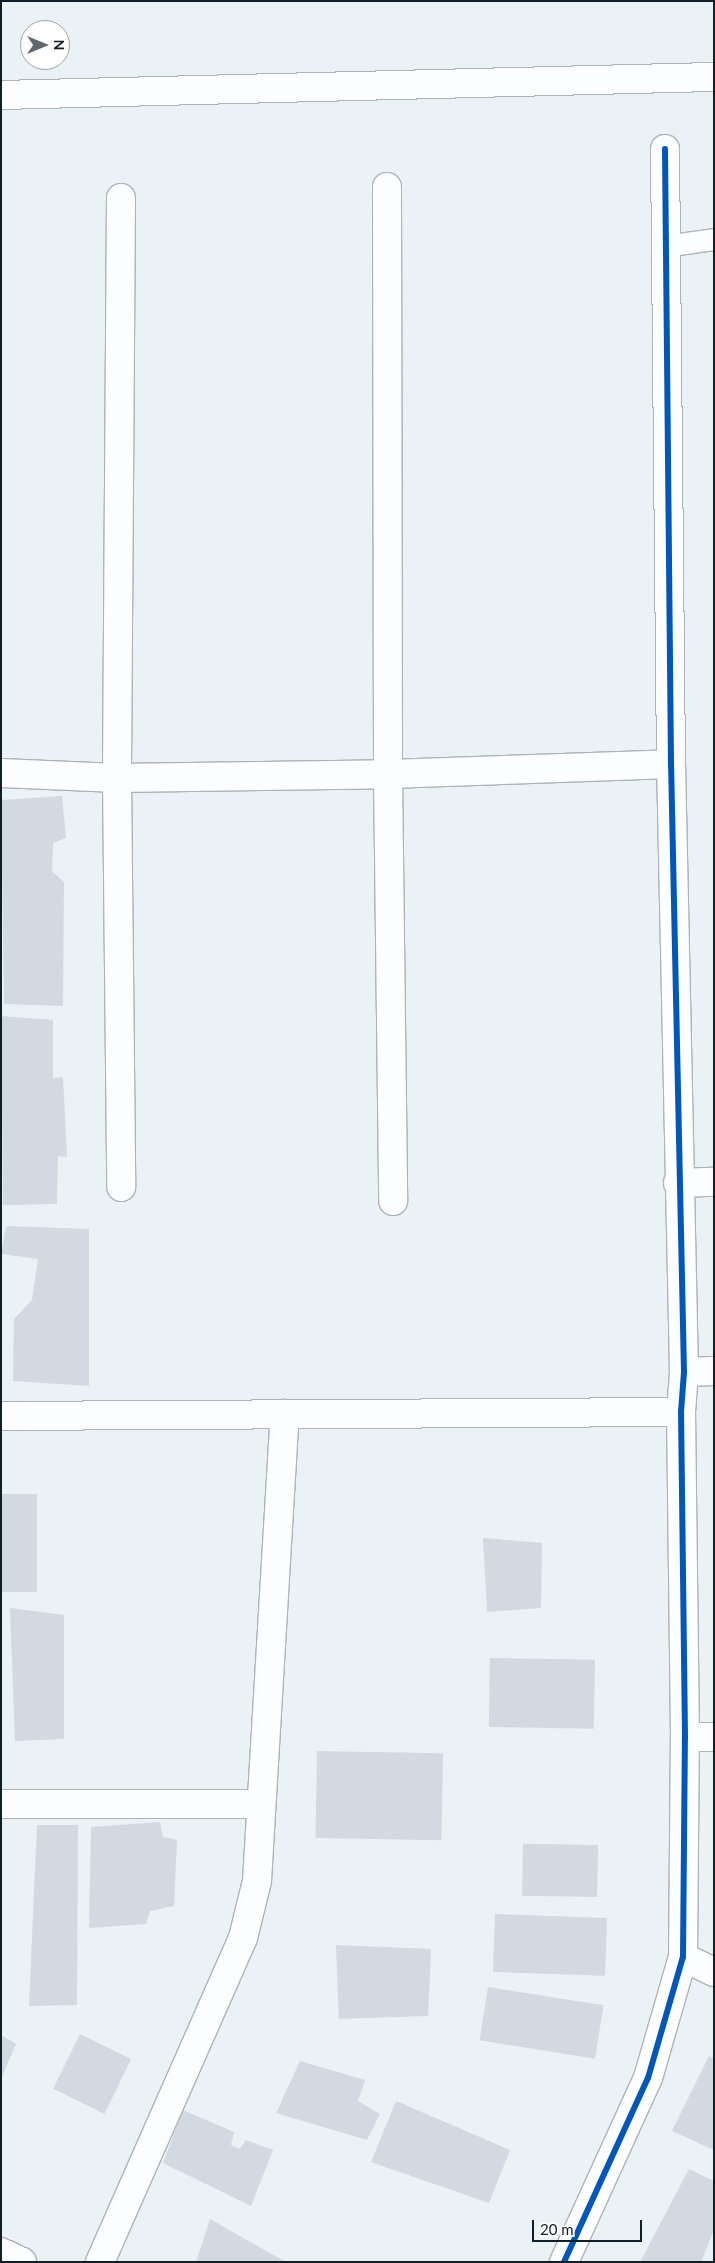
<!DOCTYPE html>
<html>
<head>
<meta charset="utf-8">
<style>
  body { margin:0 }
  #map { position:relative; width:715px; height:2263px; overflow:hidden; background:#ebf2f6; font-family:Lato,sans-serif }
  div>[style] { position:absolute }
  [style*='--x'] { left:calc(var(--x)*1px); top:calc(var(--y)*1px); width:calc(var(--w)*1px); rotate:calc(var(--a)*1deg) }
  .building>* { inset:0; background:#d2d9e0; transform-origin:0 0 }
  .roads { filter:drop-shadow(1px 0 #abb4ba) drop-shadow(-1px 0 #abb4ba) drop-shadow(0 1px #abb4ba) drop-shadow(0 -1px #abb4ba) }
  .lane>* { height:21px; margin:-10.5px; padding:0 10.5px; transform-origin:10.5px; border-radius:10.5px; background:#fcfdfe }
  .street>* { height:28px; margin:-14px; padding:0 14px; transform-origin:14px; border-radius:14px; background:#fcfdfe }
  .cycleway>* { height:6px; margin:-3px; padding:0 3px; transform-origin:3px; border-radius:3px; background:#0057b8 }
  span { translate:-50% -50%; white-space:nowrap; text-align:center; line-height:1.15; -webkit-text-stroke:4.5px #fefefe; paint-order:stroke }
  .frame { position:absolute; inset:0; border:2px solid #121e25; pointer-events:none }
  .north { position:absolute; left:20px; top:20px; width:50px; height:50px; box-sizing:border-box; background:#fefefe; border:1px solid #a0a4a7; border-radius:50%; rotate:90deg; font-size:14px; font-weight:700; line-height:20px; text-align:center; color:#121e25 }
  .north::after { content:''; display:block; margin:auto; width:18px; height:22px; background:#5e686e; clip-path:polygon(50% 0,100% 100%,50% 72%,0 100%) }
  .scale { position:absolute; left:532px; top:2220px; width:110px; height:22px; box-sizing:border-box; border:2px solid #121e25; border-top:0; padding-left:6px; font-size:15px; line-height:18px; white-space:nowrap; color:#121e25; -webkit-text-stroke:4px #fefefe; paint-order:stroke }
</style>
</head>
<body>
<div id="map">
  <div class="building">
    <div style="clip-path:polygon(62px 796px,66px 838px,53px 843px,52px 871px,64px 882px,63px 1006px,4px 1004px,1px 800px)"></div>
    <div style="clip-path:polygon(1px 1016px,53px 1020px,53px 1078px,63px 1077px,67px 1157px,58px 1156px,57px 1204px,3px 1205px)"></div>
    <div style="clip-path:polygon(6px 1226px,89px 1229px,89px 1386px,13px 1381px,14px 1319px,32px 1300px,38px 1259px,1px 1254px)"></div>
    <div style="left:1px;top:1494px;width:36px;height:98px"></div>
    <div style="clip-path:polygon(483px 1538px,542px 1543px,541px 1608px,487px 1612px)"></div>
    <div style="clip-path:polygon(10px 1608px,64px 1615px,64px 1739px,15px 1741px)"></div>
    <div style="left:490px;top:1658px;width:105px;height:69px;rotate:1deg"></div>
    <div style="left:317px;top:1751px;width:126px;height:87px;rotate:1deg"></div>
    <div style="clip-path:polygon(160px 1822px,163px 1837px,177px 1840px,174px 1906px,150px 1911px,146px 1924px,89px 1928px,91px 1827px)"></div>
    <div style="clip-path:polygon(37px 1825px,78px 1825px,77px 2005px,29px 2006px)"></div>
    <div style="left:598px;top:1845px;width:52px;height:75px;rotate:91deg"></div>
    <div style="left:495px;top:1914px;width:112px;height:58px;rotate:2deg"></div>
    <div style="clip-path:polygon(336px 1945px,431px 1949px,428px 2016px,339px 2019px)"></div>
    <div style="left:488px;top:1987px;width:117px;height:54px;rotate:9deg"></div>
    <div style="left:80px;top:2034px;width:57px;height:61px;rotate:26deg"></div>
    <div style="clip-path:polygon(1px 2035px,16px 2044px,1px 2079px)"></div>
    <div style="clip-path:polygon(709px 2056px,714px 2058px,714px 2150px,672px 2131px)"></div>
    <div style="clip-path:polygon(300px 2061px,365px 2080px,358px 2101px,380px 2114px,367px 2140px,276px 2113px)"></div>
    <div style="clip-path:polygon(396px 2101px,510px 2150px,489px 2203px,371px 2162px)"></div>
    <div style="clip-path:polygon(183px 2110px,234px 2132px,231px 2145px,240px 2149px,246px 2140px,273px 2150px,251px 2206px,163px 2163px)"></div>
    <div style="clip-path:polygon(689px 2169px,714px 2181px,714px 2230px,701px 2262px,640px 2262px)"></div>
    <div style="clip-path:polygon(210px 2219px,268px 2252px,286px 2262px,196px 2262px)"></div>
  </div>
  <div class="roads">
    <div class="lane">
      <div style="--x:665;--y:246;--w:49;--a:-8.1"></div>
    </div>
    <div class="street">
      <div style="--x:1;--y:95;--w:713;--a:-1.45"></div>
      <div style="--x:387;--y:187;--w:587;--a:89.9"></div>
      <div style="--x:388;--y:774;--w:427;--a:89.3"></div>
      <div style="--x:121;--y:198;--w:580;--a:90.4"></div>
      <div style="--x:117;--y:778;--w:409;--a:89.4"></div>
      <div style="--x:1;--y:773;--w:116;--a:2.5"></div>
      <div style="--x:117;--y:778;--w:271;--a:-0.8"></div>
      <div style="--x:388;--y:774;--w:283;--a:-2"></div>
      <div style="--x:678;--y:1183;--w:36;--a:-2"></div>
      <div style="--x:684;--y:1372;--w:30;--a:-2"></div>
      <div style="--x:1;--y:1416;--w:680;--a:-0.34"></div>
      <div style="--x:685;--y:1737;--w:29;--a:0"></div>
      <div style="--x:1;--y:1804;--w:260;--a:0"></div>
      <div style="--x:683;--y:1957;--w:34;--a:26"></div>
      <div style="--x:1;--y:2252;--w:23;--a:25"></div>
      <div style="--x:100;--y:2262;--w:354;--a:-66.2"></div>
      <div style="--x:243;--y:1938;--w:59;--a:-76.2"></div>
      <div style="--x:257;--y:1881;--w:468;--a:-86.6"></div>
      <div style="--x:564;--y:2262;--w:202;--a:-65.5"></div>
      <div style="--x:648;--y:2078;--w:126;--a:-73.9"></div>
      <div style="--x:683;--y:1957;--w:220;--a:-89.5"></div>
      <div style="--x:685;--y:1737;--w:325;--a:-90.7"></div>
      <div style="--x:681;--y:1412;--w:40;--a:-85.7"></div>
      <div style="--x:684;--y:1372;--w:608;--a:-91.22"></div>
      <div style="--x:671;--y:764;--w:615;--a:-90.56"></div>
    </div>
  </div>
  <div class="cycleway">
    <div style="--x:564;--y:2262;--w:202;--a:-65.5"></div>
    <div style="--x:648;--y:2078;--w:126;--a:-73.9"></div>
    <div style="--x:683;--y:1957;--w:220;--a:-89.5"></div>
    <div style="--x:685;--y:1737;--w:325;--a:-90.7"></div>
    <div style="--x:681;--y:1412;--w:40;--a:-85.7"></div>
    <div style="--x:684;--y:1372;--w:608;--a:-91.22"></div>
    <div style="--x:671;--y:764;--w:615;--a:-90.56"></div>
  </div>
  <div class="frame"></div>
  <div class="north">N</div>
  <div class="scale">20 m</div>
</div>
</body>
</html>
